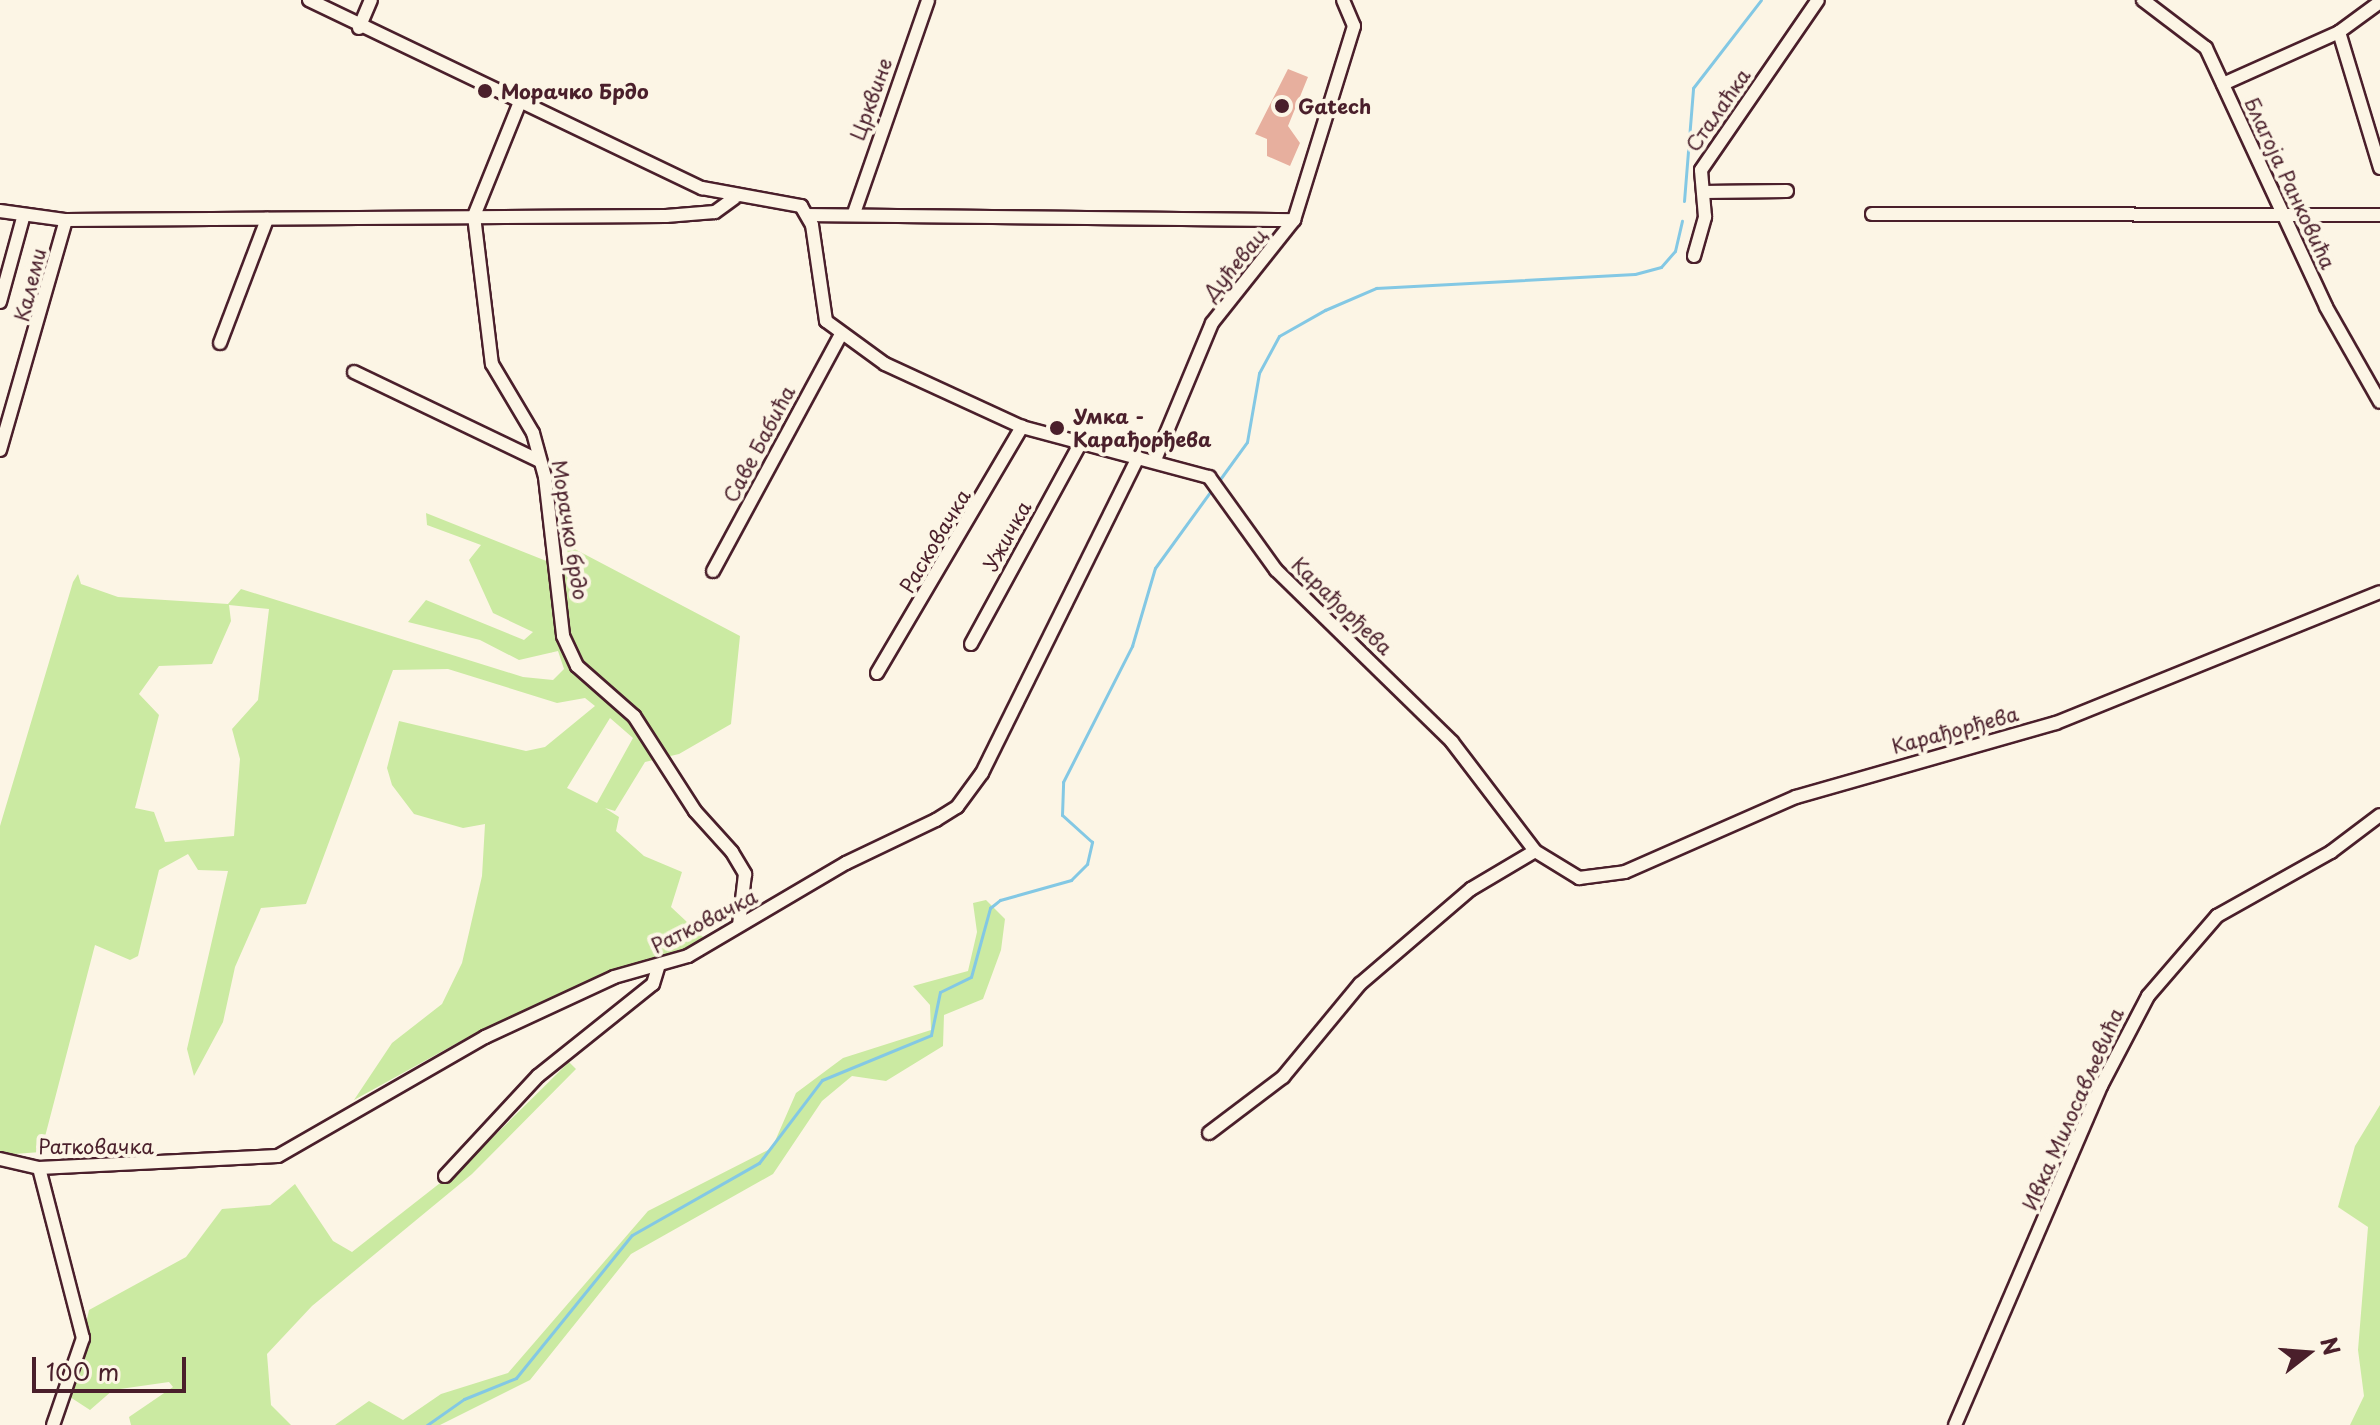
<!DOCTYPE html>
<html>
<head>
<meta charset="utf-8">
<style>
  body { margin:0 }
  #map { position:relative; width:2380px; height:1425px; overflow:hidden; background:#fcf5e5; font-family:"Playpen Sans",sans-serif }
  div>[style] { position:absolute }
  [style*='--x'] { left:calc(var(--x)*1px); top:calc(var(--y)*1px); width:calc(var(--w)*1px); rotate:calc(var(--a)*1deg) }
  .green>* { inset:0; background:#cbeaa2 }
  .stream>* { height:3px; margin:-1.5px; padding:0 1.5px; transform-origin:1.5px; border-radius:1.5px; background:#83c8e4 }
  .building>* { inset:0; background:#e7af9e }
  .roads { filter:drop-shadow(2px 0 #4a1f2b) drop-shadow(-2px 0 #4a1f2b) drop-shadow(0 2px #4a1f2b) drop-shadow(0 -2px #4a1f2b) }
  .minor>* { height:12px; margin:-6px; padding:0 6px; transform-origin:6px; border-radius:6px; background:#fcf5e5 }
  .dots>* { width:22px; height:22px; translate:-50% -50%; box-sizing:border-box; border:4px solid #fcf5e5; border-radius:50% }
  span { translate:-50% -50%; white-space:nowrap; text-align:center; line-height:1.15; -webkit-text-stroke:8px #fcf5e5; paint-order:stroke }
  .poi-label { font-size:20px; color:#4a1f2b; font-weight:700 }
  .left { translate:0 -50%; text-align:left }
  .street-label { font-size:20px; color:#4a1f2b }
  .north { position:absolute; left:2268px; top:1313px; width:80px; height:80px; -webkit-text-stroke:6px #fcf5e5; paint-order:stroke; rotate:73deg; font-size:22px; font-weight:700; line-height:32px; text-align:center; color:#4a1f2b }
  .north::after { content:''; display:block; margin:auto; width:28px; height:36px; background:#4a1f2b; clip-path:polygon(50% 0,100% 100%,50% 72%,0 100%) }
  .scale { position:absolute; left:32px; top:1357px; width:154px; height:36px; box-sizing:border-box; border:4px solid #4a1f2b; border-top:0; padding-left:10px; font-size:24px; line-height:28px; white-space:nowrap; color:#4a1f2b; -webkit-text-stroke:6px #fcf5e5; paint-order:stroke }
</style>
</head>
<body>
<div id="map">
  <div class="green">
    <div style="clip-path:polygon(evenodd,426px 513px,569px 570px,567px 545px,740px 636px,731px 724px,679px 754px,645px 762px,615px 811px,605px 808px,619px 817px,616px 831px,644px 856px,682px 872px,671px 907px,703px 937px,699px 943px,468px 1037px,354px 1100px,392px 1043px,442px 1004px,462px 963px,482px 876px,485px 824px,463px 828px,414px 814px,392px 785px,387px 768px,399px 721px,526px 751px,545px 747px,595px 706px,585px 698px,557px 703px,448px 669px,393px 670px,306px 904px,261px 908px,235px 967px,223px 1022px,194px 1076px,187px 1049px,228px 871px,198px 870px,188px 854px,159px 870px,138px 956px,130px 960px,95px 945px,41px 1152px,0 1155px,0 826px,73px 582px,78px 574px,81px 584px,118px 597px,228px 604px,241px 589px,523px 677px,553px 680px,564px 669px,558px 651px,519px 660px,480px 640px,408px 622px,426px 600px,524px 640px,533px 632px,493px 613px,469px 560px,481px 545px,427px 525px,426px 513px,229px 605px,269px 609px,258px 700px,232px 729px,240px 759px,234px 836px,165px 842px,154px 812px,135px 808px,159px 715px,139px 694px,159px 666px,212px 664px,231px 621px,229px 605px,426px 513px,610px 718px,633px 738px,597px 803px,567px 788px,610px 718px)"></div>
    <div style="clip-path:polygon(986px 900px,1005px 919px,1001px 950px,983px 999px,944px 1015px,943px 1046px,886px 1081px,852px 1076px,822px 1101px,773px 1174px,631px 1254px,530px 1380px,440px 1425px,335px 1425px,369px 1401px,403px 1420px,441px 1394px,508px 1373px,648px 1211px,772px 1148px,796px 1093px,843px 1058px,931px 1030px,930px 1005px,913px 986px,968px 971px,977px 932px,973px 903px)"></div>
    <div style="clip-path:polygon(569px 1062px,576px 1069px,472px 1174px,312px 1306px,267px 1354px,271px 1405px,291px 1425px,131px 1425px,129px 1417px,173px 1387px,169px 1382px,113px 1390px,90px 1410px,70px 1397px,89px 1310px,186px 1257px,222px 1209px,270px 1205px,295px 1184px,333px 1241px,352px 1252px,472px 1158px)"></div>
    <div style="clip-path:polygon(2380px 1105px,2380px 1425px,2350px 1425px,2364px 1396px,2358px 1350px,2368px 1227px,2338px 1207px,2355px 1146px)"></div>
  </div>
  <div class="stream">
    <div style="--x:1684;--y:201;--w:113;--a:-85.4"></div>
    <div style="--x:1693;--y:88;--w:111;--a:-52.3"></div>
    <div style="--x:1218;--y:482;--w:49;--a:-54.1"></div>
    <div style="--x:1247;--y:442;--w:70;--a:-80.1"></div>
    <div style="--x:1259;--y:373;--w:42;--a:-61.6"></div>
    <div style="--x:1279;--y:336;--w:53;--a:-29.5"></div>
    <div style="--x:1325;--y:310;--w:56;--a:-23.3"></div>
    <div style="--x:1376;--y:288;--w:259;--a:-3.1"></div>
    <div style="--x:1635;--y:274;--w:27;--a:-15"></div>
    <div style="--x:1661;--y:267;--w:21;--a:-49"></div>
    <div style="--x:1675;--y:251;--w:31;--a:-77"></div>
    <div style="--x:427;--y:1425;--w:45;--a:-35.1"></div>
    <div style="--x:464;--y:1399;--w:56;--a:-22"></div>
    <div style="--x:516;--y:1378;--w:184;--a:-51"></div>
    <div style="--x:632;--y:1235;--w:146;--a:-29.6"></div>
    <div style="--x:759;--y:1163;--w:104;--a:-52.8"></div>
    <div style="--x:822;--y:1080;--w:118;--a:-22.4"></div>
    <div style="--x:931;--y:1035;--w:44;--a:-78.2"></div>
    <div style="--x:940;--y:992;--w:34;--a:-26"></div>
    <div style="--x:971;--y:977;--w:72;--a:-74.6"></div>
    <div style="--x:990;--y:908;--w:13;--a:-39"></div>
    <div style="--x:1000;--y:900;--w:74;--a:-15.7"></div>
    <div style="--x:1071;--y:880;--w:23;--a:-45"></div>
    <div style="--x:1087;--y:864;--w:23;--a:-77"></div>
    <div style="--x:1092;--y:842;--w:40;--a:-138"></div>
    <div style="--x:1062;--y:815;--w:33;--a:-88"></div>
    <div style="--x:1063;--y:782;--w:153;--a:-63.1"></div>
    <div style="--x:1132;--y:646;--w:81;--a:-73.6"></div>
    <div style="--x:1155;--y:568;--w:99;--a:-54.1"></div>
  </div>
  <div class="building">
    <div style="clip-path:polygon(1288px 69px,1308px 77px,1288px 126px,1300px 143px,1290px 166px,1267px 156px,1267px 139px,1255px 134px)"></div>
  </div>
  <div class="roads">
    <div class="minor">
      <div style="--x:309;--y:0;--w:436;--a:25.6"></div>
      <div style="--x:702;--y:188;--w:101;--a:10.3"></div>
      <div style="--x:801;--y:206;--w:22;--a:60"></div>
      <div style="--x:812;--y:225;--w:97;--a:81.7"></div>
      <div style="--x:826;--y:321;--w:73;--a:36.1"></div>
      <div style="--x:885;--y:364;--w:151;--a:24.7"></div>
      <div style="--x:1022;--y:427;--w:194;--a:15"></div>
      <div style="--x:1209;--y:477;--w:115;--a:54.2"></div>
      <div style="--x:1276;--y:570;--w:246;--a:44.3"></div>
      <div style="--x:1452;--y:742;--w:137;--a:52.7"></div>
      <div style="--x:1535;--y:851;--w:52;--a:31.5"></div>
      <div style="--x:1579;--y:878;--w:46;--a:-7.4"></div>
      <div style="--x:1625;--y:872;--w:187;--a:-23.7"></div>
      <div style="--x:1796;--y:797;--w:270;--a:-15.9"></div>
      <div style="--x:2056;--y:723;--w:349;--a:-22"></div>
      <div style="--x:2143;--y:0;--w:79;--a:37.3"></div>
      <div style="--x:2206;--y:48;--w:285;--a:65.1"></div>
      <div style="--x:2326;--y:307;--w:109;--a:60.4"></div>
      <div style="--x:359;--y:28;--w:30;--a:-67"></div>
      <div style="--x:2339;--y:32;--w:142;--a:73.2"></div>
      <div style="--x:2223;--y:84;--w:127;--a:-24.1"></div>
      <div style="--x:2339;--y:32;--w:51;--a:-36.2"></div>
      <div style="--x:522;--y:97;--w:128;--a:112"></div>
      <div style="--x:474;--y:216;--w:149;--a:83.1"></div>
      <div style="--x:492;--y:364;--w:80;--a:59.3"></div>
      <div style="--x:533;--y:433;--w:46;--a:74.7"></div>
      <div style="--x:545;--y:477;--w:160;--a:83.5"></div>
      <div style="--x:563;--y:636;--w:33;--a:65"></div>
      <div style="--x:577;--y:666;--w:76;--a:41.3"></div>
      <div style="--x:634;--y:716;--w:113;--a:57.3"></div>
      <div style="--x:695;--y:811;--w:55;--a:47.9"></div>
      <div style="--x:732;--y:852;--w:26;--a:59"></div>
      <div style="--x:745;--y:874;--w:51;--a:96.7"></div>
      <div style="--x:1703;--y:192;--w:84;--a:-0.7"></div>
      <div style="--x:0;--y:211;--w:67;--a:7.8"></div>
      <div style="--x:66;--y:220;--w:600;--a:-0.38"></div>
      <div style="--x:666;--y:216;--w:49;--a:-4.7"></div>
      <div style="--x:715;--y:212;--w:24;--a:-36"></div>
      <div style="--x:854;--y:213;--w:225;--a:-70.8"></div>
      <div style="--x:1872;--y:214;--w:508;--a:0.11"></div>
      <div style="--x:809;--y:215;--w:485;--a:0.6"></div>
      <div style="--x:1694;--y:256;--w:41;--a:-74.2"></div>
      <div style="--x:1705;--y:217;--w:47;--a:-94.9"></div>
      <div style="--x:1701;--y:170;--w:206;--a:-55.5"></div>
      <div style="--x:0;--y:302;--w:87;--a:-74.7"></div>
      <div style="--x:220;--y:343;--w:133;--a:-69.2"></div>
      <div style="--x:354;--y:372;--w:206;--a:25.6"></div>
      <div style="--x:0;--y:450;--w:239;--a:-74"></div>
      <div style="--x:1155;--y:460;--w:148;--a:-67.4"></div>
      <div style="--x:1212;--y:323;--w:132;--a:-51.5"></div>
      <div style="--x:1294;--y:220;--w:203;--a:-72.8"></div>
      <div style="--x:1354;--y:26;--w:28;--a:-113"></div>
      <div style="--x:713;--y:571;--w:267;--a:-61.6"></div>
      <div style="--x:971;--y:644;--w:226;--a:-61.4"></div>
      <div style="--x:877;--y:673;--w:286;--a:-59.5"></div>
      <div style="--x:1209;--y:1133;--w:93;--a:-37.1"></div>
      <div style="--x:1283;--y:1077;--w:121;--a:-50.4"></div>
      <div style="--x:1360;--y:984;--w:146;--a:-40.6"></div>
      <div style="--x:1471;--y:889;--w:74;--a:-30.7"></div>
      <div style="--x:0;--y:1159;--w:40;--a:13"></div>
      <div style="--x:39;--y:1168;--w:239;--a:-2.9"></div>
      <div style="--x:278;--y:1156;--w:239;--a:-29.9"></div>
      <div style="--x:485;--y:1037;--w:142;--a:-24.9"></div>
      <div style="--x:614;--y:977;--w:77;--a:-15.8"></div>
      <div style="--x:688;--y:956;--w:183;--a:-30.5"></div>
      <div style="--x:846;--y:863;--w:100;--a:-25.5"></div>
      <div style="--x:936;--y:820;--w:25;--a:-32"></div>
      <div style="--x:957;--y:807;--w:42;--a:-53.7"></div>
      <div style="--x:982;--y:773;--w:352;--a:-63.7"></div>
      <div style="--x:39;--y:1168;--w:176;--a:75.5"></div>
      <div style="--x:83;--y:1338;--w:92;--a:109"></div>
      <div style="--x:445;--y:1176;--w:137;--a:-47.1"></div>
      <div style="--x:538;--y:1076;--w:147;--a:-38.7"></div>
      <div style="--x:653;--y:984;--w:17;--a:-73"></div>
      <div style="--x:1955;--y:1425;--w:369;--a:-66.7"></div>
      <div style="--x:2101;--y:1086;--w:102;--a:-62.4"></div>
      <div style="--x:2148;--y:996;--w:106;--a:-49.2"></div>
      <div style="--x:2217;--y:916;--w:131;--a:-29.3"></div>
      <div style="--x:2331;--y:852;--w:61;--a:-37.1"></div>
    </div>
  </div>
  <div class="dots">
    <div style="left:485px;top:91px;background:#4a1f2b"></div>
    <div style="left:1282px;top:106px;background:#4a1f2b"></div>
    <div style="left:1057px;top:428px;background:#4a1f2b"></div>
  </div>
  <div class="poi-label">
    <span class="left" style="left:501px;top:91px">Морачко Брдо</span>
    <span class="left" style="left:1298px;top:106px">Gatech</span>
    <span class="left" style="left:1073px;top:428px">Умка -<br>Карађорђева</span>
  </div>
  <div class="street-label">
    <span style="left:871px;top:99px;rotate:-70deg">Црквине</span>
    <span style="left:1718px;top:110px;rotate:-55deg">Сталаћка</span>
    <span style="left:2290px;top:183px;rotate:65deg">Благоја Ранковића</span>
    <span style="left:1235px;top:264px;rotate:-50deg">Дућевац</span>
    <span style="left:30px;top:285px;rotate:-76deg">Калеми</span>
    <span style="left:759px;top:444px;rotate:-62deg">Саве Бабића</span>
    <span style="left:570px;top:530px;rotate:81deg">Морачко брдо</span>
    <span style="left:1007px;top:536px;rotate:-61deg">Ужичка</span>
    <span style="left:935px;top:541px;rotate:-59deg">Расковачка</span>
    <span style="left:1342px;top:606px;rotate:44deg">Карађорђева</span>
    <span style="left:1955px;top:730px;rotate:-15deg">Карађорђева</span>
    <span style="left:704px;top:921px;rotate:-27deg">Ратковачка</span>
    <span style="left:2073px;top:1109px;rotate:-66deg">Ивка Милосављевића</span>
    <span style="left:96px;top:1146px">Ратковачка</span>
  </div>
  <div class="north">N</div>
  <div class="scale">100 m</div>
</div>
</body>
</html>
